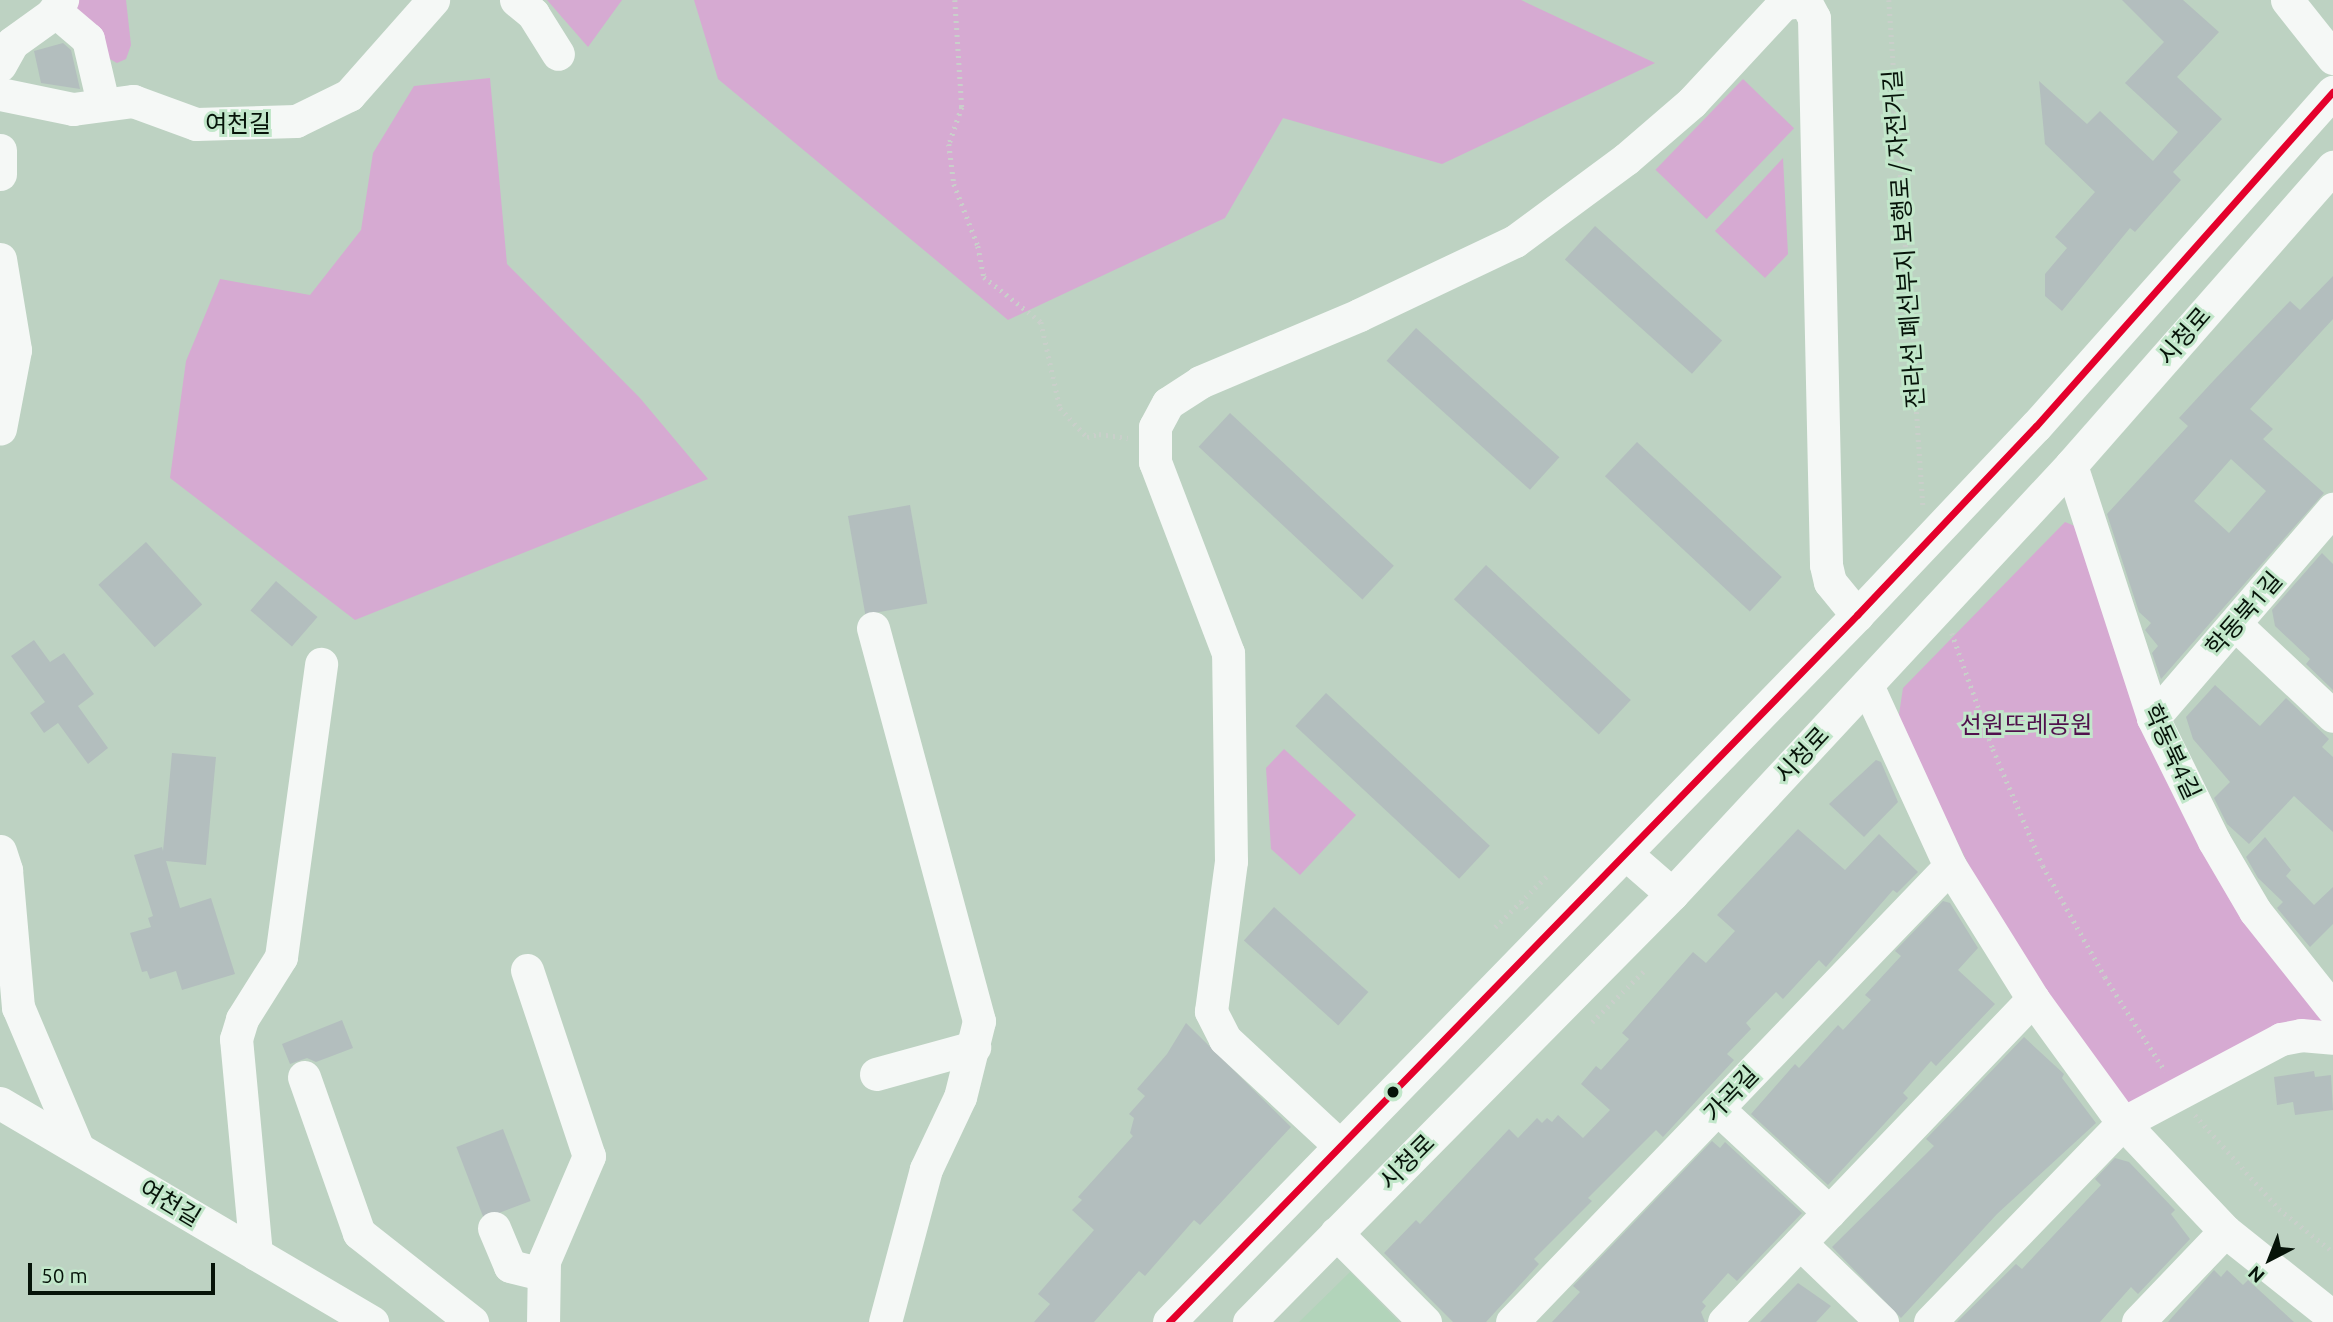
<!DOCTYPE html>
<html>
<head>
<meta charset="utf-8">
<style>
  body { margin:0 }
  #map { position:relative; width:2333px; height:1322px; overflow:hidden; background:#bdd2c2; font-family:Ubuntu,"Noto Sans KR",sans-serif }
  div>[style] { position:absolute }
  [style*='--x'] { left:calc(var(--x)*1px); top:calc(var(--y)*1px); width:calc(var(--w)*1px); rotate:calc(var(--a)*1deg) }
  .built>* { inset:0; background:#b2d4ba }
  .green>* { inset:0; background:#d6aad2; transform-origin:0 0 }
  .building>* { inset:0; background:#b3bebe; transform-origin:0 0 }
  .path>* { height:4.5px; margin-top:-2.25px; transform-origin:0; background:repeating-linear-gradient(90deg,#c9cfca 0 2px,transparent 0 7px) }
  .minor>* { height:33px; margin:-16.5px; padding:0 16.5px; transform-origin:16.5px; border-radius:16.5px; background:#f5f8f6 }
  .bus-1>* { height:7px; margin:-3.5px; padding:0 3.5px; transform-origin:3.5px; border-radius:3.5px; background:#e4002b }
  .dots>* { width:19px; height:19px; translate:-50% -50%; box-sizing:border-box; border:4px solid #c2e7ca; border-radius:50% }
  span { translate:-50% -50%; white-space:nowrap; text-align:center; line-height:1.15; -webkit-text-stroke:6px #c2e7ca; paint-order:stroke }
  .street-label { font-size:24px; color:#061309 }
  .park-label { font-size:24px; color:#50114c }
  .north { position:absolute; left:2235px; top:1224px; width:70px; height:70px; -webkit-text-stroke:5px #c2e7ca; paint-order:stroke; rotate:222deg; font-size:19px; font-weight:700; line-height:28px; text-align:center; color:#061309 }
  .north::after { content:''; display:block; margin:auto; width:24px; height:32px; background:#061309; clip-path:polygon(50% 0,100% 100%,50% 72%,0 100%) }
  .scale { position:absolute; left:28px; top:1263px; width:187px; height:32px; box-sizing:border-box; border:4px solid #061309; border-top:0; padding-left:9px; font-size:21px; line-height:24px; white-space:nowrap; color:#061309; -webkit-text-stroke:5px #c2e7ca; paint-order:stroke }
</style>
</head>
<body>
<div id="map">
  <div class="built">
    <div style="clip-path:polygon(1350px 1272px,1399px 1322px,1299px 1322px)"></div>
  </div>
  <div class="green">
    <div style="clip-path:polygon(75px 0,126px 0,131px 45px,126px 59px,117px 63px,108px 58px,78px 17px)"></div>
    <div style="clip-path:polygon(547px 0,622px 0,588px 47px)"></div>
    <div style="clip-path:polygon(694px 0,1521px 0,1655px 63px,1442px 164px,1283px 118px,1225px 218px,1008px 320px,718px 79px)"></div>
    <div style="clip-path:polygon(490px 78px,507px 264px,640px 398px,708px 479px,355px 620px,170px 478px,186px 361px,220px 279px,310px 295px,361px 230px,373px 153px,414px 86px)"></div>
    <div style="left:1743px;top:79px;width:71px;height:126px;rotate:44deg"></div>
    <div style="clip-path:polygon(1783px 158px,1788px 254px,1765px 278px,1715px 231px)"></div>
    <div style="clip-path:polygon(2065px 522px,2075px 526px,2107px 611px,2333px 1025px,2128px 1106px,2061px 1015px,1980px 888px,1898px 721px,1903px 688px)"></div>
    <div style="clip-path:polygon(1284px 749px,1356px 815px,1300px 875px,1271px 849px,1266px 768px)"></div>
  </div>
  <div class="building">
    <div style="clip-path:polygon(2122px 0,2183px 0,2219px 32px,2177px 77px,2222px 119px,2173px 172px,2181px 180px,2135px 232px,2130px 228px,2062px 311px,2045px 296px,2045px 274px,2067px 248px,2055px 237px,2095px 192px,2045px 144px,2039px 81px,2087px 124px,2100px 111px,2153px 161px,2178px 132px,2125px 83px,2164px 42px)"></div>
    <div style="clip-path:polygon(63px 43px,71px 50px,80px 89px,41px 83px,34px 51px)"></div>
    <div style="left:1595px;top:226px;width:171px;height:45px;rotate:42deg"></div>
    <div style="clip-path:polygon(evenodd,2333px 276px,2333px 319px,2250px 409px,2273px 429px,2263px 439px,2324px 493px,2161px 679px,2152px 653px,2158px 646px,2145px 630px,2151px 623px,2139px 612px,2107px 514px,2188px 426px,2179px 418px,2216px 378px,2290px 301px,2300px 310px,2333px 276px,2231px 459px,2266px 491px,2229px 533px,2194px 501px,2231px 459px)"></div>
    <div style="left:1416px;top:328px;width:193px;height:44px;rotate:42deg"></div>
    <div style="left:1230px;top:413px;width:224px;height:46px;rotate:43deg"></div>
    <div style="left:1637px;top:442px;width:198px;height:47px;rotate:43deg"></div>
    <div style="left:910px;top:505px;width:100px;height:63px;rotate:80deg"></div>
    <div style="left:146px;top:542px;width:84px;height:64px;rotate:48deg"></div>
    <div style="clip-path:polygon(2322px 553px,2333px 564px,2333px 690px,2306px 664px,2310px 659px,2275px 626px,2272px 610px)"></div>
    <div style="left:1486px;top:565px;width:198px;height:47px;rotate:43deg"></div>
    <div style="left:276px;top:581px;width:55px;height:39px;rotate:41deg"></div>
    <div style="clip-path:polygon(34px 640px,50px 662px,64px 653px,94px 694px,78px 706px,108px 748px,88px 764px,58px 723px,44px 733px,30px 713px,45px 702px,11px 656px)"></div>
    <div style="clip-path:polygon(2215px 685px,2260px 726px,2286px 698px,2329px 739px,2322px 747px,2333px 757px,2333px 832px,2294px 796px,2249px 844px,2227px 824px,2214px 798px,2230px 782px,2193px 739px,2186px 717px)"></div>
    <div style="left:1326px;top:693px;width:224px;height:45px;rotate:43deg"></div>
    <div style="clip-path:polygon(172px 753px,216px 757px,206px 865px,166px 861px,180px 908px,211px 898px,235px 974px,182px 990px,176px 971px,150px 979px,147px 971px,142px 972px,130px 933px,151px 927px,148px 918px,153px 916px,134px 855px,162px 847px,163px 851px)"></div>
    <div style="clip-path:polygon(1876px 760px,1881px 762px,1898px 802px,1864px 837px,1829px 804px)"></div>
    <div style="clip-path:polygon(1798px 829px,1845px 870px,1879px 834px,1918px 872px,1897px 893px,1893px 890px,1826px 967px,1819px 960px,1783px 999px,1776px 992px,1746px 1023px,1751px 1029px,1727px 1054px,1734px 1060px,1663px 1137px,1656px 1130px,1588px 1198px,1592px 1201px,1534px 1259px,1539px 1264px,1486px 1322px,1453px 1322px,1384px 1253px,1416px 1220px,1420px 1224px,1509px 1129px,1518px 1138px,1537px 1118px,1542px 1123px,1547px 1118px,1552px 1122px,1558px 1115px,1583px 1138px,1610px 1110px,1581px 1084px,1596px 1066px,1601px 1070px,1629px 1039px,1622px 1033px,1693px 952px,1706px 963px,1735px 931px,1717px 915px)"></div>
    <div style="clip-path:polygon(2265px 837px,2291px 870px,2286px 876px,2314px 905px,2333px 887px,2333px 924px,2310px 947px,2277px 908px,2283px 902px,2258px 878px,2246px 857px)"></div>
    <div style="clip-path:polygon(1943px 901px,1950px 903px,1978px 948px,1958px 970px,1995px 1004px,1936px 1066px,1931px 1061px,1903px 1093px,1908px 1098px,1828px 1185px,1751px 1114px,1795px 1064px,1799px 1068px,1838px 1025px,1843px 1030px,1871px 1000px,1865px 995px,1901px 956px,1895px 951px)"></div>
    <div style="left:1274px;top:907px;width:127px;height:45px;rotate:42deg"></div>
    <div style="clip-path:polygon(342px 1020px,353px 1048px,316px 1062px,307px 1058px,290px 1064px,282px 1044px)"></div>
    <div style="clip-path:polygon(1186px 1023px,1291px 1127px,1200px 1225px,1194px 1220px,1145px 1276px,1139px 1271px,1094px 1322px,1034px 1322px,1050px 1304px,1038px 1294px,1094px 1230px,1072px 1210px,1082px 1200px,1078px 1197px,1133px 1136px,1130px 1133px,1134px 1118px,1129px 1114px,1145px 1096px,1137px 1089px,1167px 1054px)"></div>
    <div style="clip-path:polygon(2024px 1037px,2064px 1074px,2062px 1078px,2096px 1123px,1997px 1214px,1901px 1318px,1832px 1247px,1934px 1146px,1926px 1139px)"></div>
    <div style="clip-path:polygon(2314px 1071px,2315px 1077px,2331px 1075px,2333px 1110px,2295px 1115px,2293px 1102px,2277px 1105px,2274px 1077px)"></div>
    <div style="left:503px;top:1129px;width:77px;height:50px;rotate:69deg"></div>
    <div style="clip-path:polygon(1712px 1141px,1720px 1148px,1725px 1142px,1802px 1213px,1737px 1281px,1728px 1273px,1702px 1302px,1706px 1306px,1701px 1312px,1705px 1322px,1552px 1322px,1580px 1292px,1573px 1286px)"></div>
    <div style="clip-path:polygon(2115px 1158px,2129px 1162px,2175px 1210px,2171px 1214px,2190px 1239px,2138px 1294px,2131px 1287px,2100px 1322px,1957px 1322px,2016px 1264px,2022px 1269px,2101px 1185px,2095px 1179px)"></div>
    <div style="clip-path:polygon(2214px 1270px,2221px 1277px,2227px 1270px,2243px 1285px,2248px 1280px,2294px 1322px,2168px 1322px)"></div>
    <div style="clip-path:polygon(1798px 1283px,1831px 1306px,1816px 1322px,1760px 1322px)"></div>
  </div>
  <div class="path">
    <div style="--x:955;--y:0;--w:107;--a:86.3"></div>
    <div style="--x:962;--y:107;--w:39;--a:109"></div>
    <div style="--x:949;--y:144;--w:40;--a:82.9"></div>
    <div style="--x:954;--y:184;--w:66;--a:68.8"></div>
    <div style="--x:978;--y:246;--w:32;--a:79"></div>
    <div style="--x:984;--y:277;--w:73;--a:38.3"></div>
    <div style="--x:1041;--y:322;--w:88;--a:77.5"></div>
    <div style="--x:1060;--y:408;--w:40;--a:47"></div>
    <div style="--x:1087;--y:437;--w:12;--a:-14"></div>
    <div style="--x:1099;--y:434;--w:29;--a:8"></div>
    <div style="--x:1889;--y:0;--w:506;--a:86.15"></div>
    <div style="--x:1952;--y:633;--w:123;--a:70.5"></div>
    <div style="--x:1993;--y:749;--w:127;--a:66.9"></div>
    <div style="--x:2043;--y:866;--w:127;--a:60.8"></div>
    <div style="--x:2105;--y:977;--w:112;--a:57.4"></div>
    <div style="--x:1521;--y:902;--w:12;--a:48"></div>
    <div style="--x:1495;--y:927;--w:76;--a:-44.5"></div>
    <div style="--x:1592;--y:1022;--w:76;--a:-44.5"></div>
    <div style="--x:2195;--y:1115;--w:126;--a:48.2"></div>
    <div style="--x:2279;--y:1209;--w:69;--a:38.5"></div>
  </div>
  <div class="minor">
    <div style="--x:516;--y:0;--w:22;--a:39"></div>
    <div style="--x:533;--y:14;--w:47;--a:58"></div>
    <div style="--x:2287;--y:0;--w:74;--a:51.6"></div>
    <div style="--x:55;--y:11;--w:43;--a:40.3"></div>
    <div style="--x:88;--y:39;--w:66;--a:76.8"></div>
    <div style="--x:0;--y:65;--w:25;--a:-61"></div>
    <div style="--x:12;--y:43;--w:48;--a:-35.7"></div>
    <div style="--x:51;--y:15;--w:19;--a:-54"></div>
    <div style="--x:0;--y:94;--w:75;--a:11.6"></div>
    <div style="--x:73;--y:109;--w:61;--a:-7.6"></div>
    <div style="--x:133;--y:101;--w:67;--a:20.1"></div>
    <div style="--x:196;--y:124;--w:100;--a:-1.7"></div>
    <div style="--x:296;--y:121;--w:59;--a:-26.1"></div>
    <div style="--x:349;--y:95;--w:127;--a:-48.5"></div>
    <div style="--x:0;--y:150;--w:24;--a:90"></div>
    <div style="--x:0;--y:259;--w:92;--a:80.6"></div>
    <div style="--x:15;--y:350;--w:80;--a:100.8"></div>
    <div style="--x:2071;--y:465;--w:266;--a:72"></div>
    <div style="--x:2153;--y:718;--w:137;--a:63.6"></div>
    <div style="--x:2214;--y:841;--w:81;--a:59.6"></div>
    <div style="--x:2255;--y:911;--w:125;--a:51.5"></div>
    <div style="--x:2235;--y:624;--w:134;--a:43.2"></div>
    <div style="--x:873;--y:628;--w:407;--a:74.9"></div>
    <div style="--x:979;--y:1021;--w:78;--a:104"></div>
    <div style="--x:960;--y:1097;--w:80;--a:115.3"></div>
    <div style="--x:926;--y:1169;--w:158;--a:105"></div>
    <div style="--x:1867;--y:685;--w:199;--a:65.4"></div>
    <div style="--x:1950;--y:866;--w:157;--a:58"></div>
    <div style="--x:2033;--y:999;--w:153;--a:54"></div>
    <div style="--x:2123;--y:1123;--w:149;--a:46.6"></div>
    <div style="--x:2225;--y:1231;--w:138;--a:38.5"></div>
    <div style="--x:2153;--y:718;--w:276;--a:-49.3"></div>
    <div style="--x:0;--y:851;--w:20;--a:72"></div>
    <div style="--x:6;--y:870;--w:138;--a:85"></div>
    <div style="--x:18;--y:1007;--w:152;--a:67.1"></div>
    <div style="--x:1626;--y:854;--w:61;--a:41"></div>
    <div style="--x:527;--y:970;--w:196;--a:71.6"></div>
    <div style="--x:589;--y:1156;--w:114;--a:113.2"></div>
    <div style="--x:544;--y:1261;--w:61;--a:90.9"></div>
    <div style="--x:876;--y:1074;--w:102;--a:-15.4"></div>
    <div style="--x:304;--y:1077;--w:165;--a:70.6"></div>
    <div style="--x:359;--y:1233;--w:144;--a:38.2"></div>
    <div style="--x:0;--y:1103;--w:432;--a:30.5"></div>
    <div style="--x:1717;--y:1108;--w:153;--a:42.9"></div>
    <div style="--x:1339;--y:1145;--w:156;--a:-137.1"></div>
    <div style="--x:1225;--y:1039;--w:31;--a:-117"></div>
    <div style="--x:1211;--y:1011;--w:151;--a:-82.4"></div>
    <div style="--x:1231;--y:861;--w:208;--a:-90.8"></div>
    <div style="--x:1228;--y:653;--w:204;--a:-110.9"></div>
    <div style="--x:1155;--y:462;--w:35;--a:-90"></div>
    <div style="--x:1155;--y:427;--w:27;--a:-62"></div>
    <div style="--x:1168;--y:403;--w:38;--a:-33"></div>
    <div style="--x:1200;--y:382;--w:173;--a:-22.8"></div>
    <div style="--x:1359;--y:315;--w:173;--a:-25.4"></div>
    <div style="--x:1515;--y:241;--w:138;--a:-36.5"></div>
    <div style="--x:1626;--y:159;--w:87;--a:-40.8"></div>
    <div style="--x:1692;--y:102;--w:135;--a:-47.1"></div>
    <div style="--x:1784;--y:3;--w:21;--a:-5"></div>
    <div style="--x:1805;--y:1;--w:19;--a:62"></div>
    <div style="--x:1814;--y:18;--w:547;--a:88.74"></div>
    <div style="--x:1826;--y:565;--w:17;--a:77"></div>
    <div style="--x:1830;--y:582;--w:43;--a:50.7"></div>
    <div style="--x:494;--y:1228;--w:41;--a:67.2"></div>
    <div style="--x:510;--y:1266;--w:33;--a:14"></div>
    <div style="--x:1336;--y:1233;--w:126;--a:45"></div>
    <div style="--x:1800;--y:1243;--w:114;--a:43.9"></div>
    <div style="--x:256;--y:1254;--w:216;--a:-95.3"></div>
    <div style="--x:236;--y:1039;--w:21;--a:-73"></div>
    <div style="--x:242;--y:1019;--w:73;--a:-57.8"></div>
    <div style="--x:281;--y:957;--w:296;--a:-82.2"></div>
    <div style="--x:1169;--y:1322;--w:987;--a:-45.78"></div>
    <div style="--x:1857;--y:615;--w:260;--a:-46.6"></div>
    <div style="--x:2036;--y:426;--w:447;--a:-48.4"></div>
    <div style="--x:1249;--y:1322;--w:602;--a:-45.34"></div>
    <div style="--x:1672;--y:894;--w:586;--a:-47.08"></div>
    <div style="--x:2071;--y:465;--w:397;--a:-48.7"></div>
    <div style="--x:1512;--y:1322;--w:632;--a:-46.15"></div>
    <div style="--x:1724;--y:1322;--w:447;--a:-46.3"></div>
    <div style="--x:1930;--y:1322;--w:277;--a:-45.9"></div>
    <div style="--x:2123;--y:1123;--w:179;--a:-28"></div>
    <div style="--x:2281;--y:1039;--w:20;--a:-11"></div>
    <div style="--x:2301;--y:1035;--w:32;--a:5"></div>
    <div style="--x:2138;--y:1322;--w:126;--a:-46.3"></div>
  </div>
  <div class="bus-1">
    <div style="--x:1169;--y:1322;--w:987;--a:-45.78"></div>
    <div style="--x:1857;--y:615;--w:260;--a:-46.6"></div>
    <div style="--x:2036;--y:426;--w:447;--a:-48.4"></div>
  </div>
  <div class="dots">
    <div style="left:1393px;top:1092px;background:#061309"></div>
  </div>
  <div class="street-label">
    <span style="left:238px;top:124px">여천길</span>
    <span style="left:1904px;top:239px;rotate:-94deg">전라선 폐선부지 보행로 / 자전거길</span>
    <span style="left:2184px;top:336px;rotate:-49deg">시청로</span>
    <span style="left:2244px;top:614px;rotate:-49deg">학동북1길</span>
    <span style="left:2172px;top:752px;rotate:65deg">학동북4길</span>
    <span style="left:1802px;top:755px;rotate:-47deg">시청로</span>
    <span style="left:1731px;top:1094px;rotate:-46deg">가곡길</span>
    <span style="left:1407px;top:1162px;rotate:-45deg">시청로</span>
    <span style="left:170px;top:1203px;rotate:31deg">여천길</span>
  </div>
  <div class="park-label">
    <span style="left:2026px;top:725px">선원뜨레공원</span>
  </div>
  <div class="north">N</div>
  <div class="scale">50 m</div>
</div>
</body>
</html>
